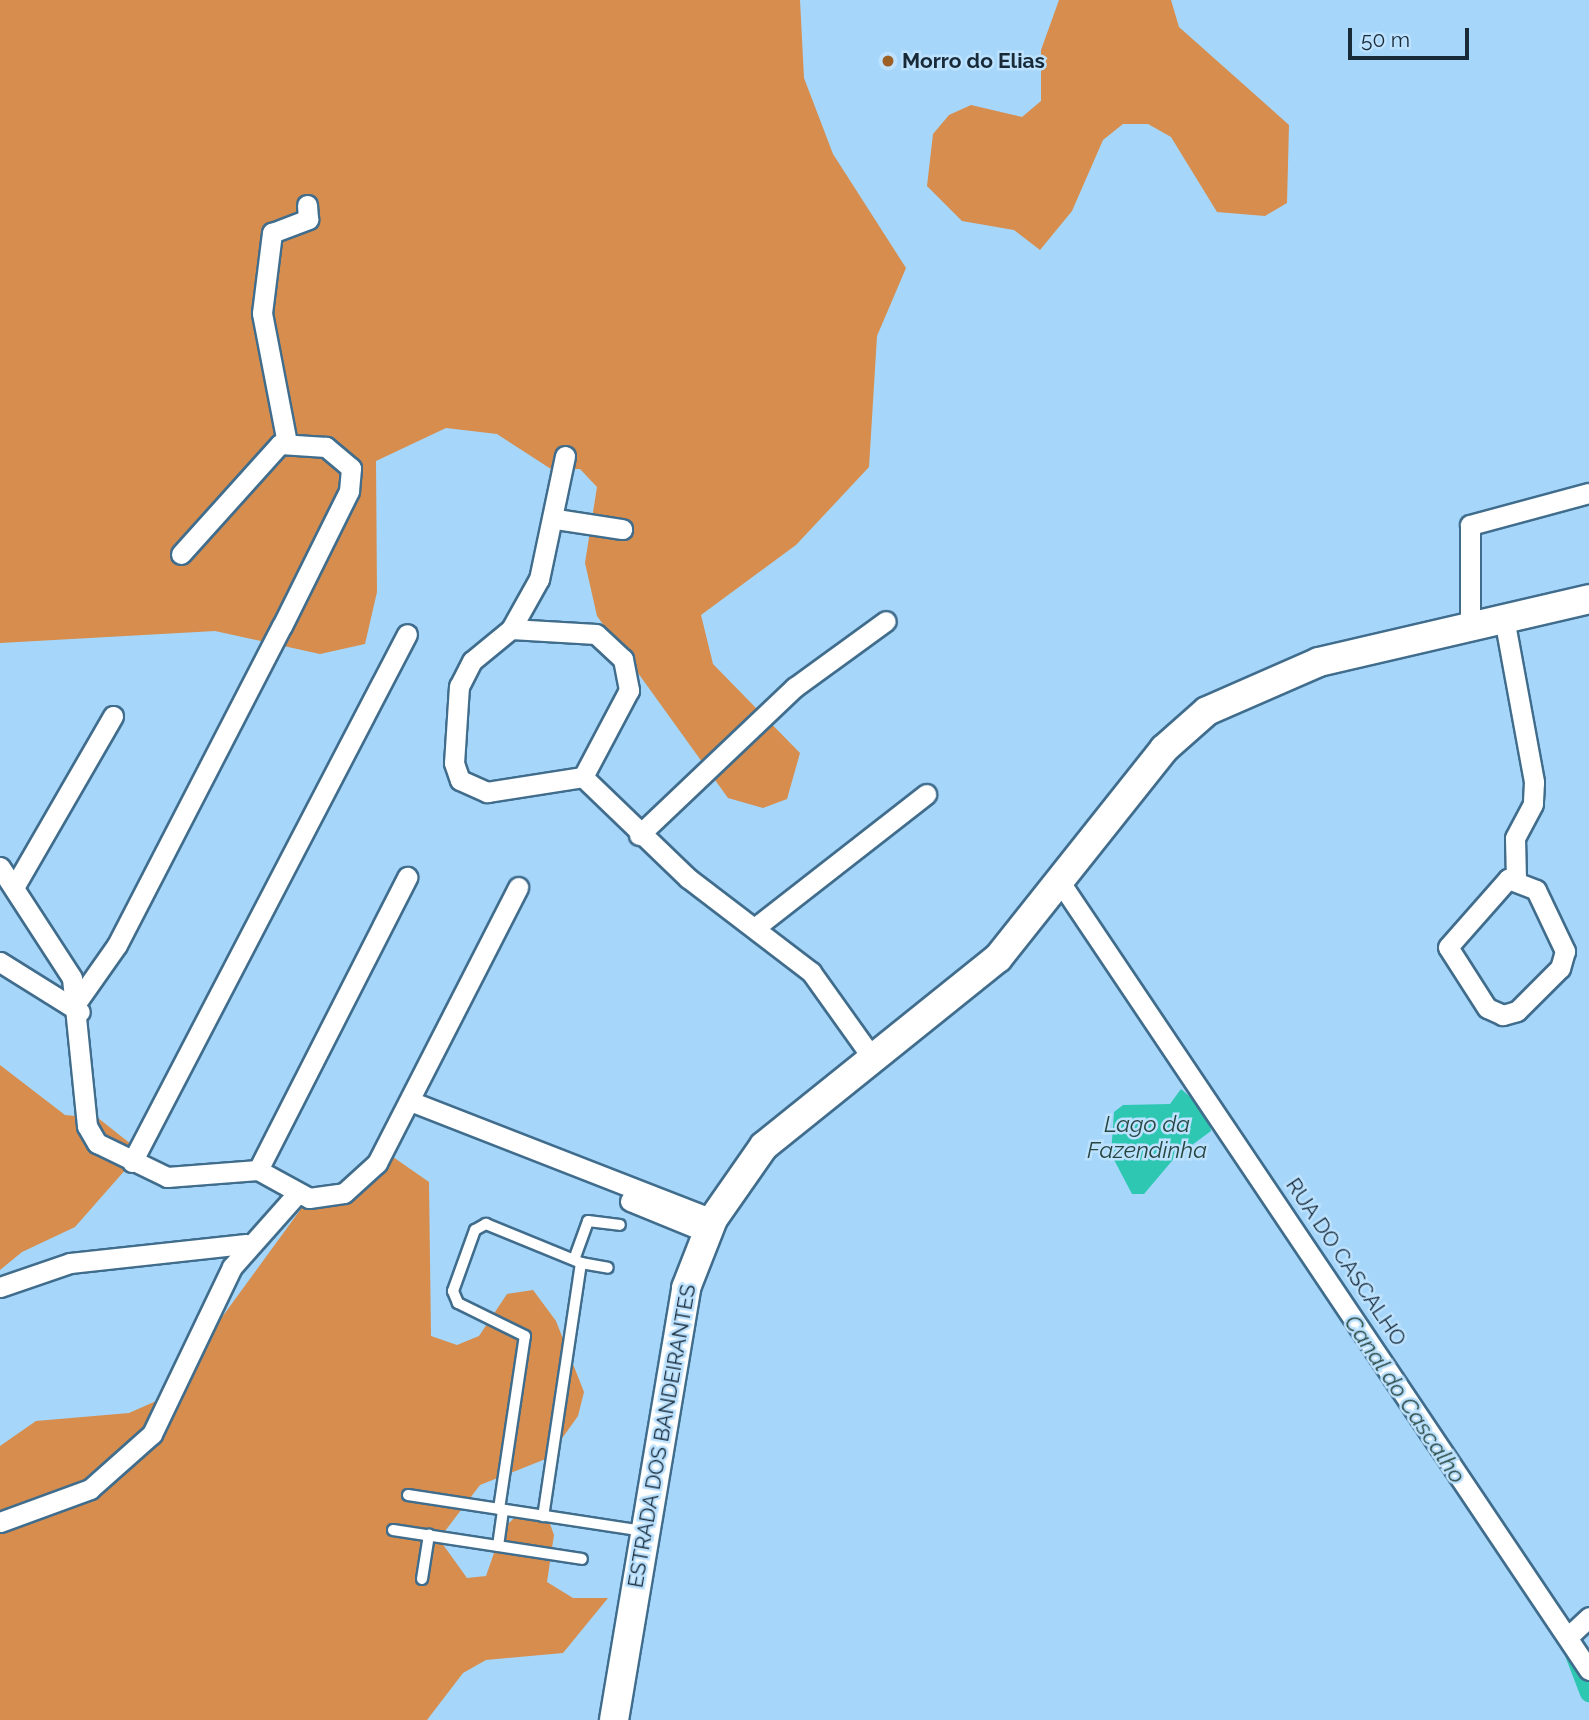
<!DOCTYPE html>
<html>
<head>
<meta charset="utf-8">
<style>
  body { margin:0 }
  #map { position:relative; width:1589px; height:1720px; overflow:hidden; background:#a6d6fa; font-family:Raleway,sans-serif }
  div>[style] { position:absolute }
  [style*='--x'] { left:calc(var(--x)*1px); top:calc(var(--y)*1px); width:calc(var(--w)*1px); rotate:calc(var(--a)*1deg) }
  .green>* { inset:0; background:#d68d4d }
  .water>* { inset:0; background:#2dc7b2 }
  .canal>* { height:18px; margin:-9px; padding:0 9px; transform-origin:9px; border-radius:9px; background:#2dc7b2 }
  .roads { filter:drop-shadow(2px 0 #416d8d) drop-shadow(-2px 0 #416d8d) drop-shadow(0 2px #416d8d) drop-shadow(0 -2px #416d8d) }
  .service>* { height:10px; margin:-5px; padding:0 5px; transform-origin:5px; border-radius:5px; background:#fff }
  .minor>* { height:19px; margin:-9.5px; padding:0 9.5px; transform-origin:9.5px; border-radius:9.5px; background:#fff }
  .secondary>* { height:28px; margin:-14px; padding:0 14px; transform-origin:14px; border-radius:14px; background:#fff }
  .dots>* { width:19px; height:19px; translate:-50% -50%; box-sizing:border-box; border:4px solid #bce2ff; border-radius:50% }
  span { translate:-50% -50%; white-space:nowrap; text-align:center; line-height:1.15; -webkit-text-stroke:5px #bce2ff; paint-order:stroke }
  .poi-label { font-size:21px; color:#182a38; font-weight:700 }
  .left { translate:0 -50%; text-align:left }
  .street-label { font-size:21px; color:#182a38 }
  .water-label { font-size:23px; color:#284640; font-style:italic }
  .scale { position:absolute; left:1348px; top:28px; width:121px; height:32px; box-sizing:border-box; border:4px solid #182a38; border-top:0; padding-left:9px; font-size:21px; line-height:24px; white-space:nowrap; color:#182a38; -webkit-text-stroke:5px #bce2ff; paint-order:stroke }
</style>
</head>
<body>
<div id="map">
  <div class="green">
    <div style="clip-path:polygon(0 0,800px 0,804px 78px,833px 154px,906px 268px,877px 336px,869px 467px,796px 545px,701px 615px,713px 664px,800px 753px,787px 799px,763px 808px,728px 798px,597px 616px,585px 563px,597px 487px,580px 469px,551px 469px,497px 434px,446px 428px,376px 461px,377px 592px,365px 644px,320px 654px,215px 631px,0 643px)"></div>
    <div style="clip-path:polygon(1059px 0,1171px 0,1179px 27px,1289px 125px,1287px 203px,1265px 216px,1217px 212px,1171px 137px,1148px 124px,1123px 124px,1103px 140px,1072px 211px,1040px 250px,1014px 230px,962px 221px,927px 186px,933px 134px,949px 115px,971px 105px,1022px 117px,1041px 101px,1041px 50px)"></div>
    <div style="clip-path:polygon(0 1065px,65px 1115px,98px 1118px,141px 1152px,75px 1227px,22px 1252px,0 1270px)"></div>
    <div style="clip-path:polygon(393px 1157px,429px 1182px,431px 1336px,457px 1345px,479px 1336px,507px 1294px,533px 1290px,556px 1321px,584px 1392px,578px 1416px,548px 1458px,480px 1485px,439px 1539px,467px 1578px,486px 1576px,502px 1530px,521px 1511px,545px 1510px,554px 1535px,547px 1582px,573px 1598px,608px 1598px,563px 1653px,486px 1660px,463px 1673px,427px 1720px,0 1720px,0 1446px,36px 1421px,129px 1413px,163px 1398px,314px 1191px,358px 1184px)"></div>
  </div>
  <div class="water">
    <div style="clip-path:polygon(1181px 1089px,1208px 1112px,1211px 1131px,1192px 1145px,1178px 1145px,1177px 1155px,1144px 1194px,1132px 1194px,1111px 1154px,1114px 1112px,1123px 1105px,1170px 1104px)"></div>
  </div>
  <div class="canal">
    <div style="--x:1574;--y:1654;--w:42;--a:69"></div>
  </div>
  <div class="roads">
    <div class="service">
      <div style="--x:575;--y:1257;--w:38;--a:-70"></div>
      <div style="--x:588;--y:1221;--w:32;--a:7"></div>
      <div style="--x:581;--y:1263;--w:27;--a:10"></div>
      <div style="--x:408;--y:1495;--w:239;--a:8.7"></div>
      <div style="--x:499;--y:1509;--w:175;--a:-81.5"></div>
      <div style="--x:525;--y:1336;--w:75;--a:-153.8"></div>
      <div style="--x:458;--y:1303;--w:13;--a:-113"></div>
      <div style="--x:453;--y:1291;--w:65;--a:-70.2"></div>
      <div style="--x:475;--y:1230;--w:13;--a:-29"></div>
      <div style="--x:486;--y:1224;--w:103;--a:22.3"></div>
      <div style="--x:581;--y:1263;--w:256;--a:98.5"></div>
      <div style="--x:393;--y:1530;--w:191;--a:8.7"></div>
      <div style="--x:498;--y:1546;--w:36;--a:-82"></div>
      <div style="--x:422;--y:1579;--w:45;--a:-81"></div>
    </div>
    <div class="minor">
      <div style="--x:287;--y:443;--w:132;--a:-100.9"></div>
      <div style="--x:262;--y:313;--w:81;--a:-82.9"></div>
      <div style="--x:272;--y:233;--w:39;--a:-21"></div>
      <div style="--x:308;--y:219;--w:14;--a:-94"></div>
      <div style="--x:565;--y:456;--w:126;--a:101.9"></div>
      <div style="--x:539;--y:579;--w:57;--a:119.2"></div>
      <div style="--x:511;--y:629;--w:50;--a:140.6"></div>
      <div style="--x:472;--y:661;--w:28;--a:117"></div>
      <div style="--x:459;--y:686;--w:77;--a:93.7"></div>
      <div style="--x:454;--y:763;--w:18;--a:71"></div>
      <div style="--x:460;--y:780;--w:30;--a:24"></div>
      <div style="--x:487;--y:792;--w:97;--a:-8.9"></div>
      <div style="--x:583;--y:777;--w:146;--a:43.9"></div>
      <div style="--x:688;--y:878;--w:155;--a:37.4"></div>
      <div style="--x:811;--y:972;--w:107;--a:54.5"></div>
      <div style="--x:556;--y:519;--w:67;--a:8.6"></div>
      <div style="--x:1504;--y:618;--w:167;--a:79.6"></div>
      <div style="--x:1534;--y:782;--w:22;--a:93"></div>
      <div style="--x:1533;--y:804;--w:38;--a:118"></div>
      <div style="--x:1515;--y:838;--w:42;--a:88.6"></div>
      <div style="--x:1470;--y:626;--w:101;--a:-90"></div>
      <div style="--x:1470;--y:525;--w:123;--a:-15.1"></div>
      <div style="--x:511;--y:629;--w:85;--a:3.4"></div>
      <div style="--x:596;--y:634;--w:37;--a:43"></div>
      <div style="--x:623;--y:659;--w:32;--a:79"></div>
      <div style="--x:629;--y:690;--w:98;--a:117.9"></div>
      <div style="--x:639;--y:835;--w:215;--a:-43.5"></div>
      <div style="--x:795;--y:687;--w:112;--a:-36"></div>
      <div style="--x:0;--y:867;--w:132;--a:57"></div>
      <div style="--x:72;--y:978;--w:149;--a:84.2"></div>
      <div style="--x:87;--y:1126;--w:20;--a:60"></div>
      <div style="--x:97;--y:1143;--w:78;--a:25.9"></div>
      <div style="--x:167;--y:1177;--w:91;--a:-4.4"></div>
      <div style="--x:258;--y:1170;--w:58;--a:28.8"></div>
      <div style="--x:309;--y:1198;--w:35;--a:-8"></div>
      <div style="--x:344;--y:1193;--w:45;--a:-42.3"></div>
      <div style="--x:377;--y:1163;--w:310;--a:-62.9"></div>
      <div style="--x:1508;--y:879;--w:30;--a:21"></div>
      <div style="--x:1536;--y:890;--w:68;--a:64.6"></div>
      <div style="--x:1565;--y:951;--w:18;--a:106"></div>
      <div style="--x:1560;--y:968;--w:61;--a:135"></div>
      <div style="--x:1517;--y:1011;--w:15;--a:164"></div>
      <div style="--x:1503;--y:1015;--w:17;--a:-156"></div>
      <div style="--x:1487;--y:1008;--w:72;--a:-122.6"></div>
      <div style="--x:1448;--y:947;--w:91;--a:-48.6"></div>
      <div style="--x:1060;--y:882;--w:949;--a:56.13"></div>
      <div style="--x:16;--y:884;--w:194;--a:-60"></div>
      <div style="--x:756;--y:927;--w:216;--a:-38"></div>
      <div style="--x:0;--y:962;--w:94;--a:32"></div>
      <div style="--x:79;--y:999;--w:66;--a:-54.9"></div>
      <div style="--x:117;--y:945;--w:359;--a:-62.7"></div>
      <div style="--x:282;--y:626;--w:151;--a:-63.6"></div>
      <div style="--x:349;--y:491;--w:23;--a:-85"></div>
      <div style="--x:351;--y:468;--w:33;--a:-140"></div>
      <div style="--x:326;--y:447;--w:46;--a:-176.3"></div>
      <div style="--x:280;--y:444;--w:148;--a:132"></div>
      <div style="--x:410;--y:1101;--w:325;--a:21.3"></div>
      <div style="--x:132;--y:1162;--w:595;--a:-62.49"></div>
      <div style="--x:258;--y:1170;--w:329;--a:-63"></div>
      <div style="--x:630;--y:1201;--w:82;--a:22.2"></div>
      <div style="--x:0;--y:1287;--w:74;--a:-18.9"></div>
      <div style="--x:70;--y:1263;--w:177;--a:-6.2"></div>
      <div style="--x:0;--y:1522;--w:96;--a:-20.1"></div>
      <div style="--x:90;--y:1489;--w:83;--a:-41.6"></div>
      <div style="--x:152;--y:1434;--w:185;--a:-64.4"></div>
      <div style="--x:232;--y:1267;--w:96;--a:-48.4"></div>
      <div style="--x:1571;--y:1634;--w:25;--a:-43"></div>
    </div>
    <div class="secondary">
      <div style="--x:614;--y:1720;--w:438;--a:-80.5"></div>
      <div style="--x:686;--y:1288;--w:74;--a:-68.6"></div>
      <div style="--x:713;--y:1219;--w:89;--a:-55.1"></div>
      <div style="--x:764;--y:1146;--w:300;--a:-38.8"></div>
      <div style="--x:998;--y:958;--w:267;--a:-51.5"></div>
      <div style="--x:1164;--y:749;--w:57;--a:-41.5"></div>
      <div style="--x:1207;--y:711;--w:122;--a:-23.6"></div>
      <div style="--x:1319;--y:662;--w:277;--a:-13.1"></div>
    </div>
  </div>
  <div class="dots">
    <div style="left:888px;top:61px;background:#9d6024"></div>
  </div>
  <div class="poi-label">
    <span class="left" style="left:902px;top:61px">Morro do Elias</span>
  </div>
  <div class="street-label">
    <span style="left:1346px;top:1262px;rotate:56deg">RUA DO CASCALHO</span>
    <span style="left:662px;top:1436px;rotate:-80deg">ESTRADA DOS BANDEIRANTES</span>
  </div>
  <div class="water-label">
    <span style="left:1147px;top:1137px">Lago da<br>Fazendinha</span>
    <span style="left:1405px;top:1399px;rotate:56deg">Canal do Cascalho</span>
  </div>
  <div class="scale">50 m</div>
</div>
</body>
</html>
